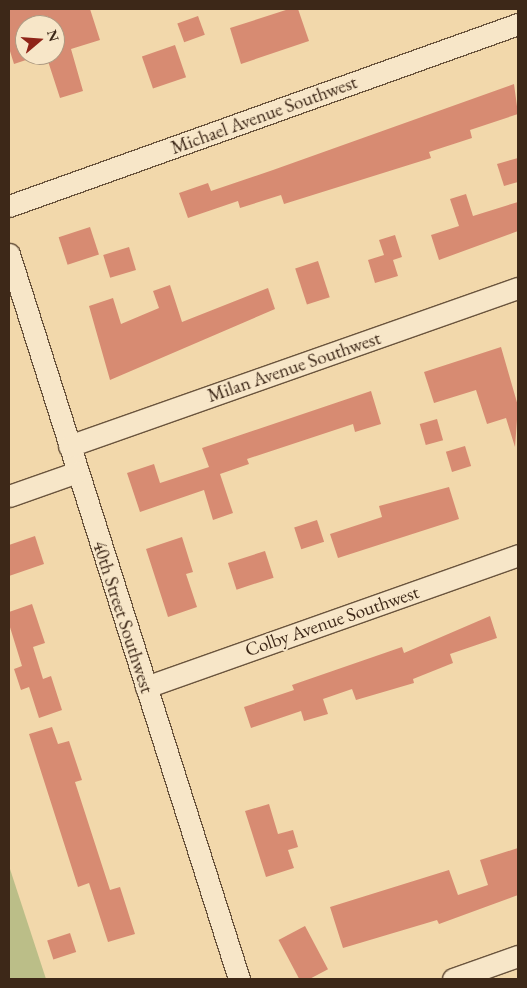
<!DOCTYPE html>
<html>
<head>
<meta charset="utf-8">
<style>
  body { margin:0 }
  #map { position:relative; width:527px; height:988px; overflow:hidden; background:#f2d8ab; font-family:"EB Garamond",serif }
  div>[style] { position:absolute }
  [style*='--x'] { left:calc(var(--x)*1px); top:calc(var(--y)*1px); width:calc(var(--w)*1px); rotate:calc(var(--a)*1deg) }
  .green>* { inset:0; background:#bbbe88 }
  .building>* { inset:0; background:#d78b72; transform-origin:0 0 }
  .roads { filter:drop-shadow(1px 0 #6a543d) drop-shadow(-1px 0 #6a543d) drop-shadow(0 1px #6a543d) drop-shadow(0 -1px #6a543d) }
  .street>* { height:21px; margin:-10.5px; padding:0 10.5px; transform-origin:10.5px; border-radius:10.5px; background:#f7e6c8 }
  span { translate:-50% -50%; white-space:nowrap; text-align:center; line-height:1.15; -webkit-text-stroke:4px #f7e6c8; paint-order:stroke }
  .street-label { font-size:19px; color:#3d2818 }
  .frame { position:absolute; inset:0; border:10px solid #3d2818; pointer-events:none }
  .north { position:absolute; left:15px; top:15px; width:50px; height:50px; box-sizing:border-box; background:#f7e6c8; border:1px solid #ad9a82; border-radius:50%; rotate:72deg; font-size:14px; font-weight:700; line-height:20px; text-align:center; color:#3d2818 }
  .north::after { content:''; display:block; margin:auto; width:18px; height:22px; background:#8f2418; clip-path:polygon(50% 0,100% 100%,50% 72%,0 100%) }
</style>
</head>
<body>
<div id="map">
  <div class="green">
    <div style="clip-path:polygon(9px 866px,46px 979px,9px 979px)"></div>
  </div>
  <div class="building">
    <div style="clip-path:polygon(9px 9px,90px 9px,100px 40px,71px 49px,83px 91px,60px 98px,46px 55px,55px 55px,55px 25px,25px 25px,25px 55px,41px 55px,14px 64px,9px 48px)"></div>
    <div style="clip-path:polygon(289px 9px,298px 9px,309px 41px,241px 64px,230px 28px)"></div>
    <div style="left:198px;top:16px;width:20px;height:22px;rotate:70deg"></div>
    <div style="left:175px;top:45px;width:34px;height:35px;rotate:71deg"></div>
    <div style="clip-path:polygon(514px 84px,518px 114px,470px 130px,472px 138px,429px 152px,431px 158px,284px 204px,281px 195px,240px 208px,238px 201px,188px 218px,179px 193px,208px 183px,211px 191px,273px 170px)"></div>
    <div style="clip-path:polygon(518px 158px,518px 182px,504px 186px,497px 164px)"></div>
    <div style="clip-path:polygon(466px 194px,473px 216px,518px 202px,518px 231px,439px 260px,431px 235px,459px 226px,450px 199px)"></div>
    <div style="left:90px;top:227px;width:29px;height:33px;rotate:72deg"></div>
    <div style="clip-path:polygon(395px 235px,402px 257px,393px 260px,398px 276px,375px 283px,368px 260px,384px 255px,379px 240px)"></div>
    <div style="left:129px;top:247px;width:24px;height:27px;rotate:73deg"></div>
    <div style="left:318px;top:261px;width:38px;height:24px;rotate:72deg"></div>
    <div style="clip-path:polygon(170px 285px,182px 322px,268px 288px,275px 309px,110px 380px,89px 306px,113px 298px,121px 324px,159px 308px,153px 291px)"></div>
    <div style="clip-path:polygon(501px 347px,518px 406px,515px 447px,506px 418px,487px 424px,476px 390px,434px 403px,424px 372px)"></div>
    <div style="clip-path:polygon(371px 391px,381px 424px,355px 432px,353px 424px,247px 459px,249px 464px,220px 474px,233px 513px,213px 520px,204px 490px,140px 512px,127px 473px,154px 464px,160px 483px,209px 467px,202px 448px)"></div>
    <div style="left:437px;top:419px;width:22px;height:18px;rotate:74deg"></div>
    <div style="left:465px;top:446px;width:21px;height:20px;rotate:73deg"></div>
    <div style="clip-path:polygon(449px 487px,459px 519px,338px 558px,330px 534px,382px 517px,379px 506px)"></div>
    <div style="left:317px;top:520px;width:23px;height:24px;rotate:72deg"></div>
    <div style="clip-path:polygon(35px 536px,44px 564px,9px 576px,9px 545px)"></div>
    <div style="clip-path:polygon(182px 537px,193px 572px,186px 574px,197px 607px,168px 617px,146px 549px)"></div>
    <div style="left:265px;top:551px;width:28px;height:39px;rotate:72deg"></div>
    <div style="clip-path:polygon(32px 604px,45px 643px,33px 647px,43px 679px,51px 676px,62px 710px,39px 718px,29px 687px,21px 690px,14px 669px,22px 666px,9px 624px,9px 612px)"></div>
    <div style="clip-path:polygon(490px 616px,497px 638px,450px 654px,453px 663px,413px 679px,414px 683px,356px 700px,352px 689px,323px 699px,328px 714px,304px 721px,301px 711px,251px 728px,244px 707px,294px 690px,292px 685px,402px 647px,404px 653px)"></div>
    <div style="clip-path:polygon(52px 727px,58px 744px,69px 741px,82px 780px,75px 782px,110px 890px,120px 887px,135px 934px,108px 942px,89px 883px,78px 887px,29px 734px)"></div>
    <div style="clip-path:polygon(269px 804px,278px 834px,293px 830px,298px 847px,288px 850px,294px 868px,266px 877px,245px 811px)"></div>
    <div style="clip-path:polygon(518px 848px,518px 895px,439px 924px,437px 920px,343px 948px,330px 907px,449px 870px,458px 895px,488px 885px,480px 860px)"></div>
    <div style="left:305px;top:926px;width:49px;height:30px;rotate:62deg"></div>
    <div style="left:70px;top:933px;width:20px;height:24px;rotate:72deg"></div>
  </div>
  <div class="roads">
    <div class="street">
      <div style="--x:9;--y:206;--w:541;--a:-19.68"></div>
      <div style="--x:9;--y:254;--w:761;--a:72.4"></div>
      <div style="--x:69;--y:446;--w:476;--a:-19.4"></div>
      <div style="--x:9;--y:496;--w:72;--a:-19.4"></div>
      <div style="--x:146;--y:687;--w:395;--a:-19.5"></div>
      <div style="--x:453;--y:979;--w:69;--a:-19.5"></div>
    </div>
  </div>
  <div class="street-label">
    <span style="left:264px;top:115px;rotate:-20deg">Michael Avenue Southwest</span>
    <span style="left:294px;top:367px;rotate:-19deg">Milan Avenue Southwest</span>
    <span style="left:123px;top:617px;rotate:72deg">40th Street Southwest</span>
    <span style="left:332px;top:621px;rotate:-19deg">Colby Avenue Southwest</span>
  </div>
  <div class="frame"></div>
  <div class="north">N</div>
</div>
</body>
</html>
